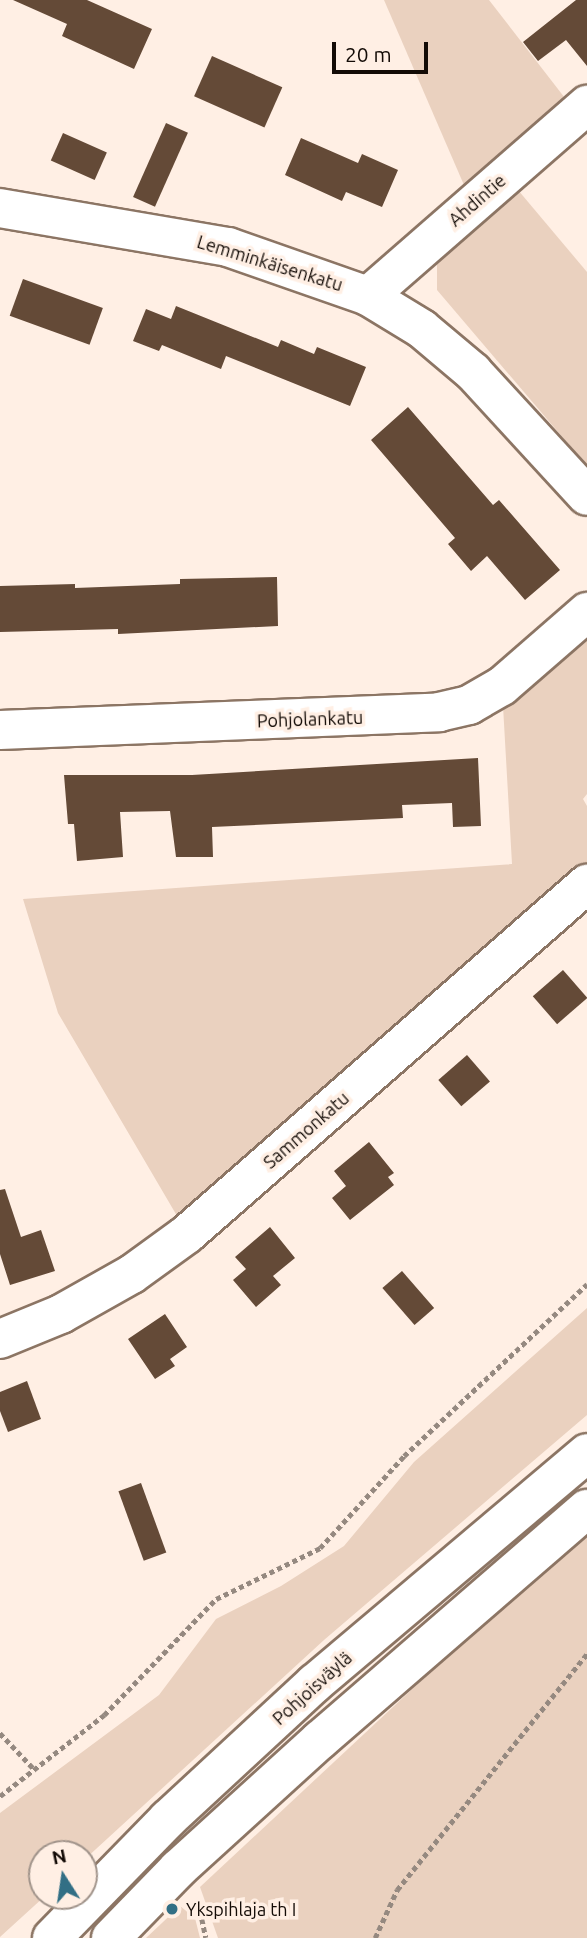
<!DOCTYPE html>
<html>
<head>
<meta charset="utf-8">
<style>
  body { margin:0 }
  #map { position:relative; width:587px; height:1938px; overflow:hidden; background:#ffefe4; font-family:Ubuntu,sans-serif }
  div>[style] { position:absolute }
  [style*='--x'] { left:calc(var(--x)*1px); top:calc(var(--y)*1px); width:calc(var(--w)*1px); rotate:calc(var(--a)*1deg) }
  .green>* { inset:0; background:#ead1bf }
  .building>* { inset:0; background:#644a37; transform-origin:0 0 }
  .path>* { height:4.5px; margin-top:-2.25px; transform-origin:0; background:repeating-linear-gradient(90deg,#958980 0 5px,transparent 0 8.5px) }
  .roads { filter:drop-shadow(2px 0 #8c7564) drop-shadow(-2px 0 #8c7564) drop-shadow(0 2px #8c7564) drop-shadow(0 -2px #8c7564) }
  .minor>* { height:38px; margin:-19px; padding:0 19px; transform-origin:19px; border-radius:19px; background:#fff }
  .major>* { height:38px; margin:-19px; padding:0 19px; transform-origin:19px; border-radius:19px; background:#fff }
  .dots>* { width:19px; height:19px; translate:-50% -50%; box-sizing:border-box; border:4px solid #ffefe4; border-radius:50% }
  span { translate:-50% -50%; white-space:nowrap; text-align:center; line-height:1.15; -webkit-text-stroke:7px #ffefe4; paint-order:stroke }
  .street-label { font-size:18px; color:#130b06 }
  .poi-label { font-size:18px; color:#130b06 }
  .left { translate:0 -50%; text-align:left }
  .north { position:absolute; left:28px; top:1840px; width:70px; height:70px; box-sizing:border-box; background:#ffefe4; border:2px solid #a1948b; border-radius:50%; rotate:348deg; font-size:19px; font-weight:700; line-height:28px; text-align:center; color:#130b06 }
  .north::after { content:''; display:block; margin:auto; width:24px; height:32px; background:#326f85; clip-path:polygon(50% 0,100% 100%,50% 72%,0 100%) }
  .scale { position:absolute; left:332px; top:42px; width:96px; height:32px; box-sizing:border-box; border:4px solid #130b06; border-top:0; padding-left:9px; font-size:21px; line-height:24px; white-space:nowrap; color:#130b06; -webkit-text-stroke:5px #ffefe4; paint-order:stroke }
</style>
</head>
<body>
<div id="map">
  <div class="green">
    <div style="clip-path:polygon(384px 0,489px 0,568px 102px,467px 192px)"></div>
    <div style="clip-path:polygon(518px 190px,587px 272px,587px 466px,437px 290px,437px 258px)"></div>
    <div style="clip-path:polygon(587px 637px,587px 794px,583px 799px,587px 806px,587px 864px,180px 1221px,58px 1013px,23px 899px,512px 864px,503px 706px)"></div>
    <div style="clip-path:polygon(587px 1308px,587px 1415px,324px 1640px,84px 1860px,84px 1854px,42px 1854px,45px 1896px,0 1937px,0 1813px,159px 1695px,216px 1619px,281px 1586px,344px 1546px,414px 1462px)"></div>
    <div style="clip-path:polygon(587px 1533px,587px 1938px,218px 1938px,200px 1887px,468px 1637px)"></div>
    <div style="clip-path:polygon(180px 1906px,195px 1918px,200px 1938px,146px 1938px)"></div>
  </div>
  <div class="building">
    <div style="clip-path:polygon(13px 0,87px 0,152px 29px,134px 69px,62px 36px,67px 24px)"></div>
    <div style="clip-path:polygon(576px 0,587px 0,587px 66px,566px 40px,538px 61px,523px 42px)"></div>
    <div style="left:212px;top:56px;width:77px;height:44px;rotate:24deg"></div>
    <div style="left:166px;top:123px;width:24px;height:81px;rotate:24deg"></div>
    <div style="left:63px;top:133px;width:48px;height:30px;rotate:24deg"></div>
    <div style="clip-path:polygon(301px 138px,358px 163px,362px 154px,398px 170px,382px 207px,346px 192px,342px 201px,285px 175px)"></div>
    <div style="left:23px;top:279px;width:85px;height:39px;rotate:20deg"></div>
    <div style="clip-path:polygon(176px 306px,278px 347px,281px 340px,314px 354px,317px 347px,366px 367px,350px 406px,226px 356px,221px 369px,162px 345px,159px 351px,133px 341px,146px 309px,171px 319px)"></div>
    <div style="clip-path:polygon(408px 407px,493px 505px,499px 500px,560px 570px,525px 600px,487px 556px,471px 571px,448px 544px,455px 538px,371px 440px)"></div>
    <div style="clip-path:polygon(277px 577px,278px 626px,118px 634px,118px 629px,0 632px,0 586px,75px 584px,75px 588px,180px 584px,180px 579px)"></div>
    <div style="clip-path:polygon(478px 758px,481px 826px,453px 827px,452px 803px,402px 805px,403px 818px,212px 827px,213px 857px,176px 857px,170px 811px,120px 812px,123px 857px,77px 861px,74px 824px,68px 824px,64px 775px,192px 775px)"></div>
    <div style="left:563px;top:970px;width:37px;height:40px;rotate:49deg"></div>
    <div style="left:467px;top:1055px;width:35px;height:38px;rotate:49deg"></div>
    <div style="clip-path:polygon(369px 1142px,394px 1173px,388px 1177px,394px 1185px,350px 1220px,332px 1198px,346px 1186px,334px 1171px)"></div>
    <div style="clip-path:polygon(5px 1189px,21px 1237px,41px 1230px,55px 1271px,10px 1285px,0 1254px,0 1190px)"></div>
    <div style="clip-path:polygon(270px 1227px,295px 1258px,273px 1276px,281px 1285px,256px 1307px,233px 1280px,246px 1269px,235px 1257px)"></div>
    <div style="left:402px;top:1271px;width:49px;height:26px;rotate:49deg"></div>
    <div style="clip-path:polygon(165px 1314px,187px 1347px,170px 1359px,175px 1366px,155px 1379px,128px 1339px)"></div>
    <div style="clip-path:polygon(27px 1381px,41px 1419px,8px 1432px,0 1411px,0 1392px)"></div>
    <div style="left:141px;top:1483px;width:74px;height:24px;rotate:70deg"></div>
  </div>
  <div class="path">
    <div style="--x:0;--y:1733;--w:51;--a:46.6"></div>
    <div style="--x:0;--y:1796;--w:132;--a:-37.9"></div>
    <div style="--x:104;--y:1715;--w:161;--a:-46"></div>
    <div style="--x:216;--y:1599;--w:116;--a:-26.1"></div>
    <div style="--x:320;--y:1548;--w:125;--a:-47.6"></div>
    <div style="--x:404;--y:1456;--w:251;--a:-43.2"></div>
    <div style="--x:193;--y:1904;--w:17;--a:59"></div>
    <div style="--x:202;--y:1919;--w:19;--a:78"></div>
    <div style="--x:375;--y:1938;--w:53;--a:-65.4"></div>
    <div style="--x:397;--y:1890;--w:303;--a:-51.2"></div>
  </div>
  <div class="roads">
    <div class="minor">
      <div style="--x:0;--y:208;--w:231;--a:9.7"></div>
      <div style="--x:228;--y:247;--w:148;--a:19.3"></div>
      <div style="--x:368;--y:296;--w:63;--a:31.4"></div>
      <div style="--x:422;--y:329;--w:67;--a:40.1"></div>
      <div style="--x:473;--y:372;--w:168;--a:47.4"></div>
      <div style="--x:368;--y:296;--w:291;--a:-41.1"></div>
      <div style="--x:0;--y:730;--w:439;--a:-2.3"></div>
      <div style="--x:439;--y:712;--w:31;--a:-13"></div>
      <div style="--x:469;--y:705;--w:38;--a:-30"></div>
      <div style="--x:502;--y:686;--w:113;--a:-41"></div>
      <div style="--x:0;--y:1339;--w:66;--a:-22.3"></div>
      <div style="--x:61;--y:1314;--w:81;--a:-29.4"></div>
      <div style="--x:132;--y:1274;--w:68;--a:-36"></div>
      <div style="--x:187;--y:1234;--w:532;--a:-41.19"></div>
    </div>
    <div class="major">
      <div style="--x:52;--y:1938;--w:166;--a:-45.7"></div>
      <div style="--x:168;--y:1819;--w:200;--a:-42.8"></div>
      <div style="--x:315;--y:1683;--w:356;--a:-40.2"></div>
      <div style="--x:111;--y:1938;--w:96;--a:-45.8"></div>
      <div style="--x:178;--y:1869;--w:192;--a:-42.3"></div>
      <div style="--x:320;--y:1740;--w:353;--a:-40.9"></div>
    </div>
  </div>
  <div class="dots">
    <div style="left:172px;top:1909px;background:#326f85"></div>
  </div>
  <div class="street-label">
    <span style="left:477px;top:200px;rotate:-41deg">Ahdintie</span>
    <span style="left:270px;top:263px;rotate:17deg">Lemminkäisenkatu</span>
    <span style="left:310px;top:719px;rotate:-2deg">Pohjolankatu</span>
    <span style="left:306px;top:1130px;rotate:-41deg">Sammonkatu</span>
    <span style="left:312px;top:1688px;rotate:-42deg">Pohjoisväylä</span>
  </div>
  <div class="poi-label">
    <span class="left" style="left:186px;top:1909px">Ykspihlaja th I</span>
  </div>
  <div class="north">N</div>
  <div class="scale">20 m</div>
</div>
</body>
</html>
